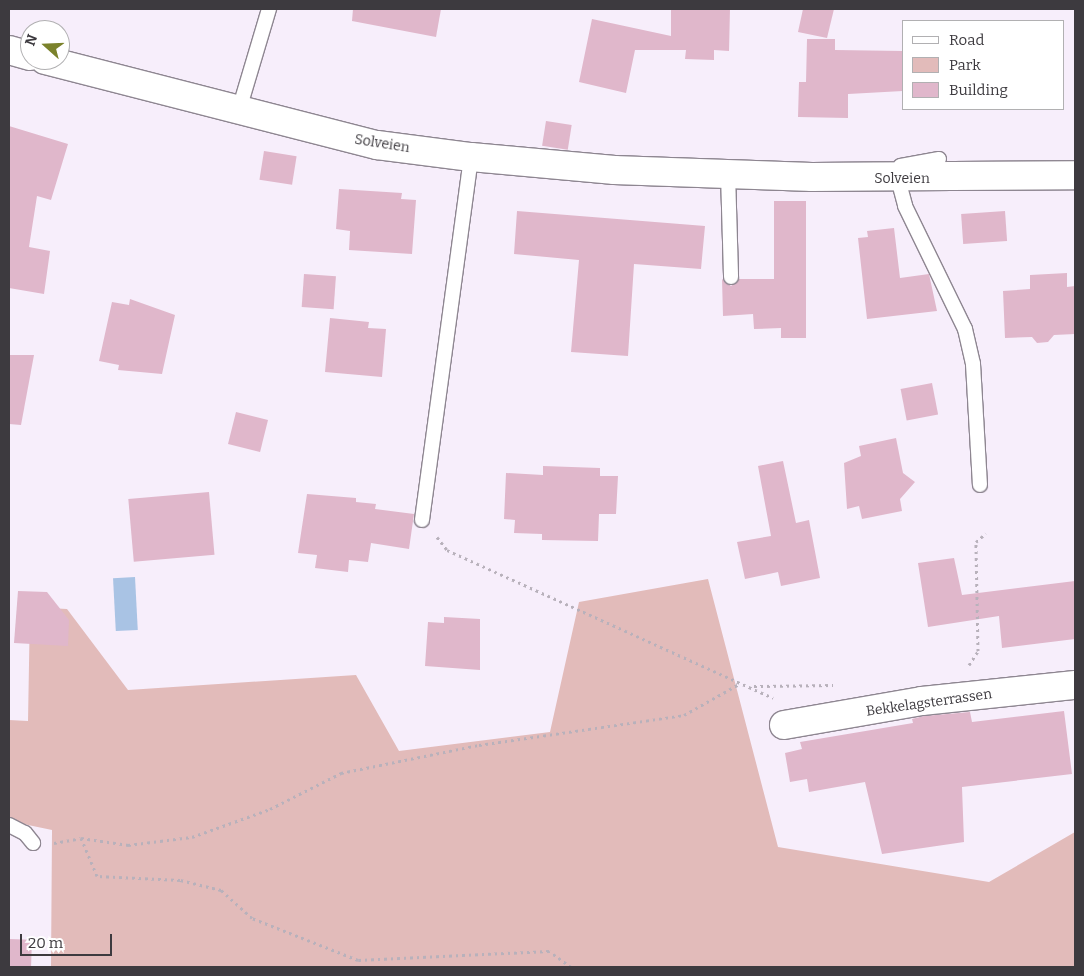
<!DOCTYPE html>
<html>
<head>
<meta charset="utf-8">
<style>
  body { margin:0 }
  #map { position:relative; width:1084px; height:976px; overflow:hidden; background:#f7eefb; font-family:Bitter,serif }
  div>[style] { position:absolute }
  [style*='--x'] { left:calc(var(--x)*1px); top:calc(var(--y)*1px); width:calc(var(--w)*1px); rotate:calc(var(--a)*1deg) }
  .green>* { inset:0; background:#e2bbba }
  .water>* { inset:0; background:#a9c3e4; transform-origin:0 0 }
  .building>* { inset:0; background:#e0b7cb; transform-origin:0 0 }
  .path>* { height:3px; margin-top:-1.5px; transform-origin:0; background:repeating-linear-gradient(90deg,#b8b1bb 0 2.5px,transparent 0 6.5px) }
  .roads { filter:drop-shadow(1px 0 #8e8691) drop-shadow(-1px 0 #8e8691) drop-shadow(0 1px #8e8691) drop-shadow(0 -1px #8e8691) }
  .service>* { height:14px; margin:-7px; padding:0 7px; transform-origin:7px; border-radius:7px; background:#fff }
  .minor>* { height:28px; margin:-14px; padding:0 14px; transform-origin:14px; border-radius:14px; background:#fff }
  .tertiary>* { height:28px; margin:-14px; padding:0 14px; transform-origin:14px; border-radius:14px; background:#fff }
  span { translate:-50% -50%; white-space:nowrap; text-align:center; line-height:1.15; -webkit-text-stroke:5px #fff; paint-order:stroke }
  .street-label { font-size:14px; color:#3d3a3f }
  .frame { position:absolute; inset:0; border:10px solid #3d3a3f; pointer-events:none }
  .legend { position:absolute; left:902px; top:20px; width:162px; height:90px; box-sizing:border-box; background:#fff; border:1px solid #b1b0b2; margin:0; padding:6px 9px; list-style:none; font-size:15px; color:#3d3a3f }
  .legend li { display:flex; align-items:center; gap:10px; height:25px }
  .legend b { width:25px; border:1px solid #b1b0b2 }
  .north { position:absolute; left:20px; top:20px; width:50px; height:50px; box-sizing:border-box; background:#fff; border:1px solid #b1b0b2; border-radius:50%; rotate:290deg; font-size:14px; font-weight:700; line-height:20px; text-align:center; color:#3d3a3f }
  .north::after { content:''; display:block; margin:auto; width:18px; height:22px; background:#7b822c; clip-path:polygon(50% 0,100% 100%,50% 72%,0 100%) }
  .scale { position:absolute; left:20px; top:934px; width:92px; height:22px; box-sizing:border-box; border:2px solid #3d3a3f; border-top:0; padding-left:6px; font-size:15px; line-height:18px; white-space:nowrap; color:#3d3a3f; -webkit-text-stroke:4px #fff; paint-order:stroke }
</style>
</head>
<body>
<div id="map">
  <div class="green">
    <div style="clip-path:polygon(708px 579px,778px 847px,989px 882px,1075px 832px,1075px 967px,51px 967px,52px 830px,9px 821px,9px 720px,28px 721px,30px 607px,67px 609px,128px 690px,356px 675px,399px 751px,550px 732px,579px 602px)"></div>
  </div>
  <div class="water">
    <div style="left:135px;top:577px;width:53px;height:22px;rotate:87deg"></div>
  </div>
  <div class="building">
    <div style="clip-path:polygon(353px 9px,441px 9px,436px 37px,352px 21px)"></div>
    <div style="clip-path:polygon(671px 9px,730px 9px,729px 51px,714px 50px,714px 60px,685px 59px,686px 50px,635px 50px,626px 93px,579px 82px,592px 19px,671px 36px)"></div>
    <div style="clip-path:polygon(803px 9px,834px 9px,827px 38px,798px 32px)"></div>
    <div style="clip-path:polygon(807px 39px,835px 39px,835px 50px,903px 51px,903px 91px,848px 94px,848px 118px,798px 117px,799px 82px,806px 82px)"></div>
    <div style="left:546px;top:121px;width:26px;height:25px;rotate:9deg"></div>
    <div style="clip-path:polygon(9px 126px,68px 144px,51px 200px,37px 196px,29px 247px,50px 251px,44px 294px,9px 288px)"></div>
    <div style="left:264px;top:151px;width:33px;height:29px;rotate:9deg"></div>
    <div style="clip-path:polygon(339px 189px,402px 193px,401px 199px,416px 200px,412px 254px,349px 250px,350px 231px,336px 229px)"></div>
    <div style="clip-path:polygon(774px 201px,806px 201px,806px 338px,781px 338px,781px 328px,754px 329px,753px 314px,723px 316px,722px 279px,731px 286px,739px 279px,774px 279px)"></div>
    <div style="clip-path:polygon(517px 211px,705px 226px,701px 269px,634px 264px,628px 356px,571px 352px,579px 260px,514px 254px)"></div>
    <div style="left:1005px;top:211px;width:30px;height:44px;rotate:86deg"></div>
    <div style="clip-path:polygon(894px 228px,900px 278px,929px 274px,937px 311px,867px 319px,858px 238px,868px 237px,867px 231px)"></div>
    <div style="clip-path:polygon(1067px 273px,1067px 287px,1075px 286px,1075px 334px,1054px 335px,1048px 342px,1037px 343px,1032px 337px,1005px 338px,1003px 291px,1030px 289px,1030px 275px)"></div>
    <div style="left:304px;top:274px;width:32px;height:33px;rotate:4deg"></div>
    <div style="clip-path:polygon(130px 299px,175px 315px,162px 374px,118px 370px,119px 365px,99px 361px,112px 302px,129px 305px)"></div>
    <div style="clip-path:polygon(330px 318px,369px 322px,368px 328px,386px 329px,382px 377px,325px 372px)"></div>
    <div style="clip-path:polygon(9px 355px,34px 355px,21px 425px,9px 424px)"></div>
    <div style="left:932px;top:383px;width:32px;height:32px;rotate:79deg"></div>
    <div style="left:236px;top:412px;width:33px;height:33px;rotate:14deg"></div>
    <div style="clip-path:polygon(896px 438px,903px 473px,915px 482px,900px 499px,902px 511px,862px 519px,859px 506px,847px 509px,844px 463px,861px 456px,859px 446px)"></div>
    <div style="clip-path:polygon(783px 461px,796px 523px,809px 520px,820px 578px,781px 586px,778px 572px,745px 579px,737px 542px,771px 536px,758px 466px)"></div>
    <div style="clip-path:polygon(543px 466px,600px 468px,600px 476px,618px 476px,616px 514px,599px 514px,598px 541px,542px 540px,542px 534px,514px 533px,515px 520px,504px 519px,506px 473px,543px 475px)"></div>
    <div style="left:209px;top:492px;width:63px;height:81px;rotate:85deg"></div>
    <div style="clip-path:polygon(307px 494px,356px 498px,356px 502px,376px 504px,375px 509px,414px 514px,409px 549px,371px 543px,368px 562px,349px 560px,348px 572px,315px 568px,317px 555px,298px 553px)"></div>
    <div style="clip-path:polygon(954px 558px,962px 595px,1075px 581px,1075px 639px,1002px 648px,999px 616px,928px 627px,918px 563px)"></div>
    <div style="clip-path:polygon(18px 591px,47px 592px,69px 620px,68px 646px,14px 643px)"></div>
    <div style="clip-path:polygon(444px 617px,480px 619px,480px 670px,425px 666px,428px 622px,444px 623px)"></div>
    <div style="clip-path:polygon(1064px 711px,1072px 774px,962px 787px,964px 842px,882px 854px,865px 782px,809px 792px,807px 779px,790px 782px,785px 753px,802px 749px,800px 742px,913px 723px,912px 719px,924px 716px,970px 712px,972px 722px)"></div>
    <div style="left:9px;top:939px;width:23px;height:28px;rotate:2deg"></div>
  </div>
  <div class="path">
    <div style="--x:437;--y:537;--w:16;--a:52"></div>
    <div style="--x:447;--y:550;--w:358;--a:24.4"></div>
    <div style="--x:969;--y:665;--w:17;--a:-57"></div>
    <div style="--x:978;--y:651;--w:109;--a:-91.1"></div>
    <div style="--x:976;--y:542;--w:13;--a:-42"></div>
    <div style="--x:754;--y:686;--w:79;--a:-0.7"></div>
    <div style="--x:54;--y:843;--w:27;--a:-10"></div>
    <div style="--x:571;--y:967;--w:27;--a:-144"></div>
    <div style="--x:549;--y:951;--w:191;--a:177.3"></div>
    <div style="--x:358;--y:960;--w:114;--a:-158.4"></div>
    <div style="--x:252;--y:918;--w:42;--a:-137.9"></div>
    <div style="--x:221;--y:890;--w:42;--a:-166.3"></div>
    <div style="--x:180;--y:880;--w:83;--a:-177.2"></div>
    <div style="--x:97;--y:876;--w:41;--a:-112.8"></div>
    <div style="--x:81;--y:838;--w:48;--a:8.5"></div>
    <div style="--x:128;--y:845;--w:64;--a:-7.1"></div>
    <div style="--x:192;--y:837;--w:83;--a:-19.7"></div>
    <div style="--x:270;--y:809;--w:80;--a:-26.9"></div>
    <div style="--x:341;--y:773;--w:141;--a:-11.5"></div>
    <div style="--x:479;--y:745;--w:207;--a:-8.3"></div>
    <div style="--x:684;--y:715;--w:63;--a:-29.4"></div>
  </div>
  <div class="roads">
    <div class="service">
      <div style="--x:238;--y:113;--w:109;--a:-73.4"></div>
      <div style="--x:939;--y:159;--w:39;--a:170"></div>
      <div style="--x:901;--y:166;--w:13;--a:103"></div>
      <div style="--x:898;--y:179;--w:28;--a:75"></div>
      <div style="--x:905;--y:206;--w:137;--a:64"></div>
      <div style="--x:965;--y:329;--w:36;--a:77"></div>
      <div style="--x:973;--y:364;--w:121;--a:86.7"></div>
      <div style="--x:728;--y:174;--w:103;--a:88.3"></div>
      <div style="--x:422;--y:520;--w:366;--a:-82.3"></div>
      <div style="--x:9;--y:825;--w:18;--a:27"></div>
      <div style="--x:25;--y:833;--w:13;--a:51"></div>
    </div>
    <div class="minor">
      <div style="--x:784;--y:725;--w:140;--a:-9.9"></div>
      <div style="--x:922;--y:701;--w:154;--a:-6"></div>
    </div>
    <div class="tertiary">
      <div style="--x:9;--y:50;--w:22;--a:16"></div>
      <div style="--x:45;--y:60;--w:343;--a:14.4"></div>
      <div style="--x:377;--y:145;--w:95;--a:7.3"></div>
      <div style="--x:471;--y:157;--w:144;--a:5.2"></div>
      <div style="--x:614;--y:170;--w:198;--a:2"></div>
      <div style="--x:812;--y:177;--w:263;--a:-0.4"></div>
    </div>
  </div>
  <div class="street-label">
    <span style="left:382px;top:144px;rotate:9deg">Solveien</span>
    <span style="left:902px;top:179px">Solveien</span>
    <span style="left:929px;top:703px;rotate:-8deg">Bekkelagsterrassen</span>
  </div>
  <div class="frame"></div>
  <ul class="legend">
  <li><b style="height:6px;background:#fff"></b>Road</li>
  <li><b style="height:14px;background:#e2bbba"></b>Park</li>
  <li><b style="height:14px;background:#e0b7cb"></b>Building</li>
  </ul>
  <div class="north">N</div>
  <div class="scale">20 m</div>
</div>
</body>
</html>
